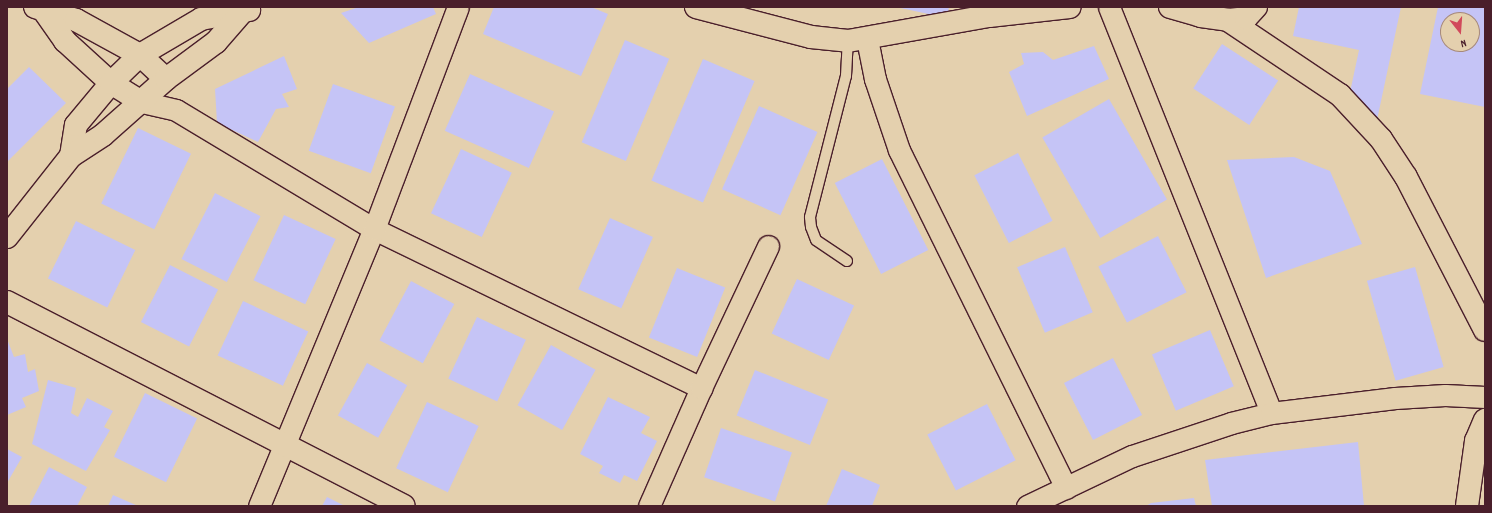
<!DOCTYPE html>
<html>
<head>
<meta charset="utf-8">
<style>
  body { margin:0 }
  #map { position:relative; width:1492px; height:513px; overflow:hidden; background:#e4d0ae; font-family:Dekko,sans-serif }
  div>[style] { position:absolute }
  [style*='--x'] { left:calc(var(--x)*1px); top:calc(var(--y)*1px); width:calc(var(--w)*1px); rotate:calc(var(--a)*1deg) }
  .building>* { inset:0; background:#c5c4f6; transform-origin:0 0 }
  .roads { filter:drop-shadow(1px 0 #4a1f2b) drop-shadow(-1px 0 #4a1f2b) drop-shadow(0 1px #4a1f2b) drop-shadow(0 -1px #4a1f2b) }
  .service>* { height:10px; margin:-5px; padding:0 5px; transform-origin:5px; border-radius:5px; background:#e4d0ae }
  .minor>* { height:21px; margin:-10.5px; padding:0 10.5px; transform-origin:10.5px; border-radius:10.5px; background:#e4d0ae }
  .tertiary>* { height:22px; margin:-11px; padding:0 11px; transform-origin:11px; border-radius:11px; background:#e4d0ae }
  .secondary>* { height:22px; margin:-11px; padding:0 11px; transform-origin:11px; border-radius:11px; background:#e4d0ae }
  span { translate:-50% -50%; white-space:nowrap; text-align:center; line-height:1.15; -webkit-text-stroke:4px #e4d0ae; paint-order:stroke }
  .frame { position:absolute; inset:0; border:8px solid #4a1f2b; pointer-events:none }
  .north { position:absolute; left:1440px; top:12px; width:40px; height:40px; box-sizing:border-box; background:#e4d0ae; border:1px solid #a6897a; border-radius:50%; rotate:163deg; font-size:11px; font-weight:700; line-height:16px; text-align:center; color:#4a1f2b }
  .north::after { content:''; display:block; margin:auto; width:14px; height:18px; background:#d1495b; clip-path:polygon(50% 0,100% 100%,50% 72%,0 100%) }
</style>
</head>
<body>
<div id="map">
  <div class="building">
    <div style="clip-path:polygon(359px 7px,433px 7px,436px 14px,369px 43px,341px 13px)"></div>
    <div style="clip-path:polygon(494px 7px,591px 7px,608px 14px,581px 76px,483px 34px)"></div>
    <div style="clip-path:polygon(896px 7px,949px 7px,947px 18px)"></div>
    <div style="clip-path:polygon(1299px 7px,1401px 7px,1377px 120px,1349px 97px,1359px 50px,1293px 36px)"></div>
    <div style="clip-path:polygon(evenodd,1438px 7px,1485px 7px,1485px 107px,1420px 94px,1438px 7px,1448px 20px,1472px 20px,1472px 44px,1448px 44px,1448px 20px)"></div>
    <div style="left:625px;top:40px;width:48px;height:111px;rotate:23deg"></div>
    <div style="left:1222px;top:44px;width:67px;height:53px;rotate:33deg"></div>
    <div style="clip-path:polygon(1094px 46px,1109px 79px,1027px 116px,1009px 72px,1024px 64px,1021px 53px,1043px 52px,1053px 60px)"></div>
    <div style="clip-path:polygon(284px 56px,297px 89px,282px 94px,289px 107px,276px 109px,258px 142px,217px 123px,215px 89px)"></div>
    <div style="left:703px;top:59px;width:56px;height:132px;rotate:23deg"></div>
    <div style="clip-path:polygon(29px 67px,66px 103px,7px 162px,7px 89px)"></div>
    <div style="left:470px;top:74px;width:92px;height:62px;rotate:24deg"></div>
    <div style="left:333px;top:84px;width:66px;height:71px;rotate:20deg"></div>
    <div style="left:1109px;top:99px;width:116px;height:77px;rotate:60deg"></div>
    <div style="left:759px;top:106px;width:64px;height:91px;rotate:24deg"></div>
    <div style="left:138px;top:128px;width:59px;height:84px;rotate:26deg"></div>
    <div style="left:461px;top:149px;width:56px;height:71px;rotate:25deg"></div>
    <div style="left:1018px;top:153px;width:76px;height:49px;rotate:63deg"></div>
    <div style="clip-path:polygon(1294px 157px,1330px 171px,1362px 244px,1266px 278px,1227px 160px)"></div>
    <div style="left:882px;top:159px;width:102px;height:53px;rotate:63deg"></div>
    <div style="left:215px;top:193px;width:51px;height:74px;rotate:27deg"></div>
    <div style="left:284px;top:215px;width:57px;height:72px;rotate:25deg"></div>
    <div style="left:610px;top:218px;width:47px;height:78px;rotate:24deg"></div>
    <div style="left:76px;top:221px;width:66px;height:64px;rotate:26deg"></div>
    <div style="left:1158px;top:236px;width:63px;height:67px;rotate:63deg"></div>
    <div style="left:1065px;top:247px;width:71px;height:52px;rotate:67deg"></div>
    <div style="left:170px;top:265px;width:54px;height:64px;rotate:27deg"></div>
    <div style="left:1415px;top:267px;width:104px;height:50px;rotate:74deg"></div>
    <div style="left:677px;top:268px;width:52px;height:75px;rotate:22deg"></div>
    <div style="left:797px;top:279px;width:63px;height:60px;rotate:25deg"></div>
    <div style="left:411px;top:281px;width:49px;height:67px;rotate:28deg"></div>
    <div style="left:243px;top:301px;width:72px;height:60px;rotate:25deg"></div>
    <div style="left:477px;top:317px;width:54px;height:68px;rotate:25deg"></div>
    <div style="left:1210px;top:330px;width:61px;height:63px;rotate:67deg"></div>
    <div style="clip-path:polygon(7px 339px,14px 357px,25px 354px,28px 372px,35px 369px,39px 391px,22px 398px,26px 407px,7px 415px)"></div>
    <div style="left:551px;top:345px;width:51px;height:69px;rotate:29deg"></div>
    <div style="left:1113px;top:358px;width:64px;height:55px;rotate:63deg"></div>
    <div style="left:367px;top:363px;width:46px;height:60px;rotate:29deg"></div>
    <div style="left:755px;top:370px;width:79px;height:49px;rotate:22deg"></div>
    <div style="clip-path:polygon(48px 380px,76px 388px,71px 413px,78px 417px,87px 398px,113px 411px,104px 427px,110px 430px,86px 471px,32px 444px)"></div>
    <div style="left:145px;top:393px;width:58px;height:71px;rotate:26deg"></div>
    <div style="clip-path:polygon(608px 397px,650px 417px,641px 433px,657px 441px,637px 481px,624px 475px,620px 483px,599px 473px,603px 466px,580px 454px)"></div>
    <div style="left:427px;top:402px;width:57px;height:73px;rotate:25deg"></div>
    <div style="left:987px;top:404px;width:63px;height:67px;rotate:63deg"></div>
    <div style="left:721px;top:428px;width:75px;height:52px;rotate:19deg"></div>
    <div style="clip-path:polygon(1358px 442px,1364px 506px,1212px 506px,1205px 460px)"></div>
    <div style="clip-path:polygon(7px 449px,22px 457px,7px 483px)"></div>
    <div style="clip-path:polygon(49px 467px,87px 487px,77px 506px,29px 506px)"></div>
    <div style="clip-path:polygon(842px 469px,880px 485px,872px 506px,826px 506px)"></div>
    <div style="clip-path:polygon(113px 495px,138px 506px,108px 506px)"></div>
    <div style="clip-path:polygon(327px 497px,345px 506px,322px 506px)"></div>
    <div style="clip-path:polygon(1194px 498px,1196px 506px,1146px 506px,1151px 503px)"></div>
  </div>
  <div class="roads">
    <div class="service">
      <div style="--x:847;--y:261;--w:37;--a:-146"></div>
      <div style="--x:816;--y:240;--w:14;--a:-111"></div>
      <div style="--x:811;--y:227;--w:10;--a:-96"></div>
      <div style="--x:810;--y:217;--w:146;--a:-75.7"></div>
      <div style="--x:846;--y:76;--w:35;--a:-87"></div>
    </div>
    <div class="minor">
      <div style="--x:1109;--y:7;--w:437;--a:68.2"></div>
      <div style="--x:867;--y:39;--w:41;--a:78.7"></div>
      <div style="--x:875;--y:79;--w:75;--a:71.3"></div>
      <div style="--x:899;--y:150;--w:377;--a:63.7"></div>
      <div style="--x:142;--y:102;--w:35;--a:13"></div>
      <div style="--x:176;--y:110;--w:231;--a:31"></div>
      <div style="--x:374;--y:229;--w:364;--a:25.9"></div>
      <div style="--x:701;--y:388;--w:129;--a:113.8"></div>
      <div style="--x:701;--y:388;--w:157;--a:-64.7"></div>
      <div style="--x:259;--y:506;--w:300;--a:-67.5"></div>
      <div style="--x:374;--y:229;--w:237;--a:-69.3"></div>
      <div style="--x:1027;--y:506;--w:116;--a:-25.5"></div>
      <div style="--x:1132;--y:456;--w:104;--a:-18.4"></div>
      <div style="--x:1231;--y:423;--w:41;--a:-14"></div>
      <div style="--x:1271;--y:413;--w:125;--a:-6.9"></div>
      <div style="--x:1395;--y:398;--w:50;--a:-3.4"></div>
      <div style="--x:1445;--y:395;--w:40;--a:2.9"></div>
    </div>
    <div class="tertiary">
      <div style="--x:1228;--y:20;--w:135;--a:33.8"></div>
      <div style="--x:1340;--y:95;--w:60;--a:47"></div>
      <div style="--x:1381;--y:139;--w:45;--a:56.7"></div>
      <div style="--x:1406;--y:177;--w:172;--a:62.7"></div>
      <div style="--x:1467;--y:506;--w:66;--a:-82.1"></div>
      <div style="--x:1476;--y:441;--w:23;--a:-67"></div>
    </div>
    <div class="secondary">
      <div style="--x:35;--y:7;--w:43;--a:17.6"></div>
      <div style="--x:76;--y:20;--w:73;--a:28.7"></div>
      <div style="--x:140;--y:55;--w:35;--a:43"></div>
      <div style="--x:696;--y:7;--w:119;--a:14.6"></div>
      <div style="--x:811;--y:37;--w:37;--a:6"></div>
      <div style="--x:848;--y:41;--w:143;--a:-10.1"></div>
      <div style="--x:989;--y:16;--w:81;--a:-6.3"></div>
      <div style="--x:1170;--y:7;--w:32;--a:16"></div>
      <div style="--x:1201;--y:16;--w:27;--a:8"></div>
      <div style="--x:1228;--y:20;--w:18;--a:-6"></div>
      <div style="--x:1246;--y:18;--w:15;--a:-48"></div>
      <div style="--x:44;--y:11;--w:37;--a:55"></div>
      <div style="--x:65;--y:41;--w:62;--a:42.4"></div>
      <div style="--x:111;--y:83;--w:36;--a:32"></div>
      <div style="--x:71;--y:156;--w:31;--a:-81"></div>
      <div style="--x:76;--y:125;--w:55;--a:-50.2"></div>
      <div style="--x:111;--y:83;--w:40;--a:-44"></div>
      <div style="--x:140;--y:55;--w:71;--a:-30.5"></div>
      <div style="--x:201;--y:19;--w:49;--a:-10.6"></div>
      <div style="--x:7;--y:237;--w:103;--a:-51.7"></div>
      <div style="--x:71;--y:156;--w:38;--a:-33"></div>
      <div style="--x:103;--y:135;--w:84;--a:-41.6"></div>
      <div style="--x:166;--y:79;--w:62;--a:-36.5"></div>
      <div style="--x:216;--y:42;--w:41;--a:-48.9"></div>
      <div style="--x:7;--y:302;--w:446;--a:27.2"></div>
    </div>
  </div>
  <div class="frame"></div>
  <div class="north">N</div>
</div>
</body>
</html>
